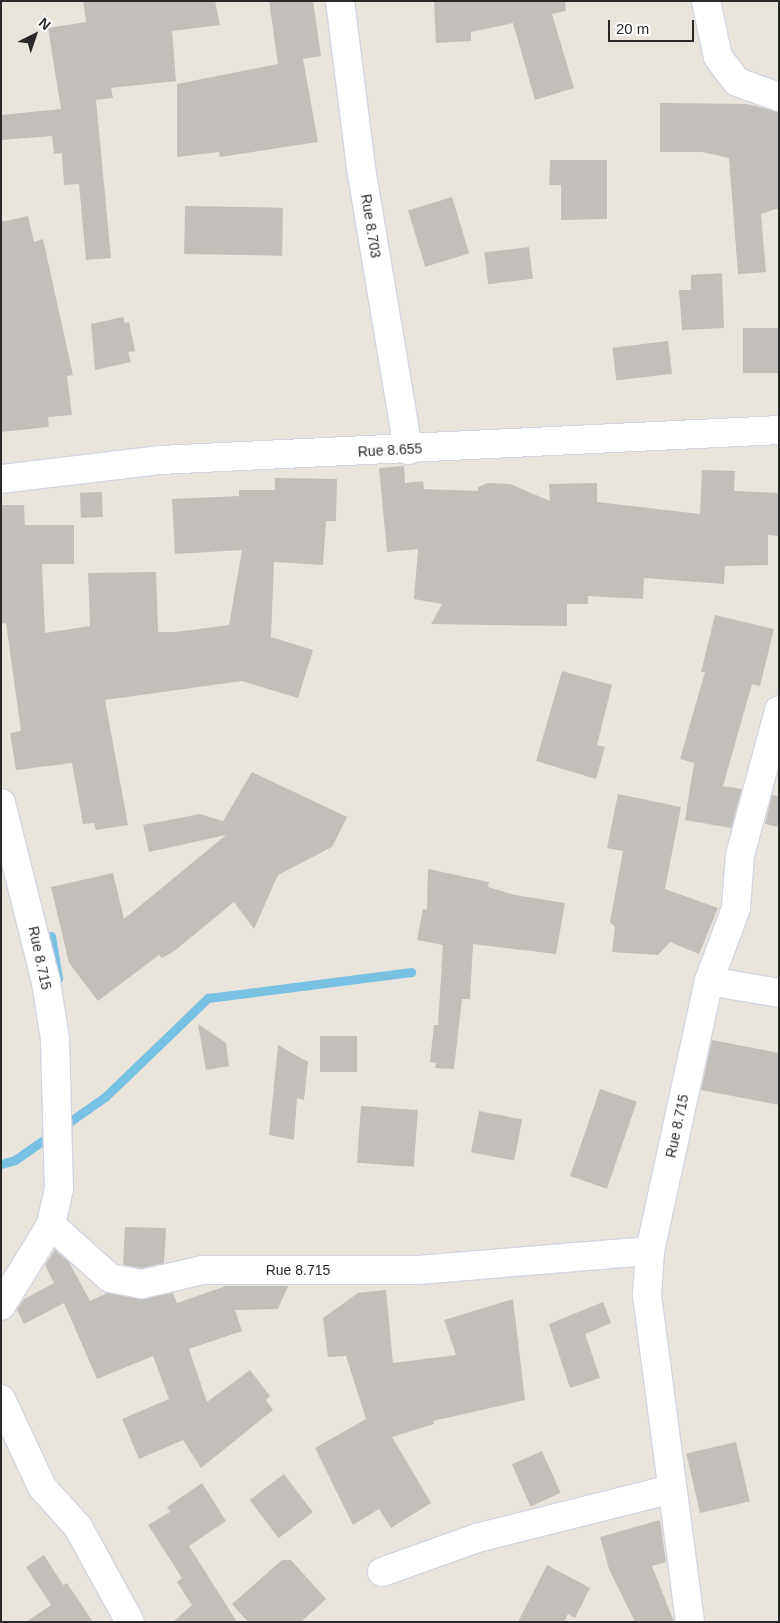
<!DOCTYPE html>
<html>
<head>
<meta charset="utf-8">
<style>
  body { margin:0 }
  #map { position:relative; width:780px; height:1623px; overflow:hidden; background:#eae5dc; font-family:Arial,sans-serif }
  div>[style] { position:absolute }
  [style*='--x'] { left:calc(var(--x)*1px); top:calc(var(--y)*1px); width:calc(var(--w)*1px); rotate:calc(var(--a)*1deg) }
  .stream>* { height:9px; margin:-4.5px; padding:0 4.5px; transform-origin:4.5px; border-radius:4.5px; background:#79c1e2 }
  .building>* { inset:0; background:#c2beb9; transform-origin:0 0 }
  .roads { filter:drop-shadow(1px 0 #d2d4e0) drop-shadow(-1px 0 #d2d4e0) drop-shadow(0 1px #d2d4e0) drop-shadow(0 -1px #d2d4e0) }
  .street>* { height:28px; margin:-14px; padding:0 14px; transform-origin:14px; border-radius:14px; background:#fff }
  .secondary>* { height:28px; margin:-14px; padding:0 14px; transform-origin:14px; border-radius:14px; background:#fff }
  span { translate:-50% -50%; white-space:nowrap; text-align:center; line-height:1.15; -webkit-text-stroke:4px #fff; paint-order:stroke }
  .street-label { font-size:14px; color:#292929 }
  .frame { position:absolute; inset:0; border:2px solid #292929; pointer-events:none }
  .north { position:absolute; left:10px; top:10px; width:50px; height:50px; -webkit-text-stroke:4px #fff; paint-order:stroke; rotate:41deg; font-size:14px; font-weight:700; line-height:20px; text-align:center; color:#292929 }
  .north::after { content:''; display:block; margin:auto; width:18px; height:22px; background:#292929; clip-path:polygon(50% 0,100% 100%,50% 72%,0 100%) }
  .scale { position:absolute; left:608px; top:20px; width:86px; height:22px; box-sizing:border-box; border:2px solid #292929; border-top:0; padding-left:6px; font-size:15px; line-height:18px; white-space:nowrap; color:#292929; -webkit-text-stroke:4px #fff; paint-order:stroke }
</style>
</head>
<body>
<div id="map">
  <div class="stream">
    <div style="--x:51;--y:936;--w:43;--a:80.5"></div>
    <div style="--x:1;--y:1164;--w:15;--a:-16"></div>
    <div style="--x:15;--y:1160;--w:110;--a:-35"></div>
    <div style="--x:105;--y:1097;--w:143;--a:-43.9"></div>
    <div style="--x:208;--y:998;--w:205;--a:-7.3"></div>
  </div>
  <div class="building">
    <div style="clip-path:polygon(83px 1px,215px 1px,220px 25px,172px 31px,176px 81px,111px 88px,113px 98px,96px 100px,111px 258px,86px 260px,79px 184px,64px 185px,62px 153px,54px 154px,52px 136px,1px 140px,1px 115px,61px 109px,48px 28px,86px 22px)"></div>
    <div style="clip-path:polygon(269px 1px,313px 1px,321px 56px,303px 59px,318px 142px,220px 157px,219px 152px,177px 157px,177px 84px,278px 64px)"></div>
    <div style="clip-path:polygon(434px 1px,565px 1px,566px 11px,552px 14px,574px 88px,535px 100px,513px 23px,471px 32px,471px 41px,436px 43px)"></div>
    <div style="clip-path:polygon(660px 103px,747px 104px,779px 112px,779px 208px,761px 214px,766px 272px,738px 274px,729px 158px,702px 152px,660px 152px)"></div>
    <div style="clip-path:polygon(550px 160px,607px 160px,607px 219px,561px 220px,561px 185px,549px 185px)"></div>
    <div style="left:452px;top:197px;width:59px;height:46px;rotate:73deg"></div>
    <div style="left:185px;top:206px;width:98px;height:48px;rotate:1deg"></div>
    <div style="clip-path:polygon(28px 216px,34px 242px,43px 239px,73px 375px,67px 376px,72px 415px,48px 417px,49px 427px,1px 432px,1px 222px)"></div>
    <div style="left:529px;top:247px;width:32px;height:45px;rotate:83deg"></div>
    <div style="clip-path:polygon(722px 273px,724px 328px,682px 330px,679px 290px,691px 290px,691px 275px)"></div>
    <div style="clip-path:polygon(123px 317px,125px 323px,129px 322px,135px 351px,128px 352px,131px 362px,95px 370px,91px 324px)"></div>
    <div style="left:779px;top:328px;width:45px;height:36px;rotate:90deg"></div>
    <div style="left:668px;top:341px;width:33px;height:56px;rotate:83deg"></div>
    <div style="clip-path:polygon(404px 466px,405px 483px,423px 481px,424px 489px,478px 491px,478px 487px,488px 483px,510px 484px,550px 501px,549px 484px,597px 483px,597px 502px,700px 514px,702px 470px,735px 471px,734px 491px,779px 493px,779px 536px,768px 535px,768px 565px,725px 566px,724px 584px,644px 578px,643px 599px,588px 596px,588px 604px,567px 604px,567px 626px,431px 624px,442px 604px,414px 599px,418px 549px,387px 552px,379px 468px)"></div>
    <div style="clip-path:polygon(275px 478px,337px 479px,336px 521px,326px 521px,323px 565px,274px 562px,271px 637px,313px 650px,298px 698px,242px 681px,105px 700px,128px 825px,96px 830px,94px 823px,83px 824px,72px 763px,16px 770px,10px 733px,21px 731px,6px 623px,1px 624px,1px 505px,24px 505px,25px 525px,74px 525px,74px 564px,42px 564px,45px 633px,90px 626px,88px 573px,156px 572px,158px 632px,176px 632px,229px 625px,242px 550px,175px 554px,172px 499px,239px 496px,239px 490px,275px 490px)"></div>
    <div style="left:102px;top:492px;width:25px;height:22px;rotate:88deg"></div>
    <div style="clip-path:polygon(715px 615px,774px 629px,760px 686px,752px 684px,723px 786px,742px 789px,731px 828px,685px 820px,694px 763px,680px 759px,705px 672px,701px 672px)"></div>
    <div style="clip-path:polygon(562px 671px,612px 685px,597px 745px,605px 747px,596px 779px,536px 761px)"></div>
    <div style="clip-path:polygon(252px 772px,347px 817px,332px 847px,278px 875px,254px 929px,234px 902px,173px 952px,162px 958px,159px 955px,98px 1001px,69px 963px,51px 887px,113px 873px,124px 919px,226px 835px,149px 852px,143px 825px,200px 814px,223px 821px)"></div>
    <div style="clip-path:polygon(618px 794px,681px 807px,665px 889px,718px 908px,699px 954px,670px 942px,658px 955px,612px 952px,615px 927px,610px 922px,623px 851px,607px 848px)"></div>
    <div style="clip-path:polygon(772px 795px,779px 796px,779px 827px,765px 824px)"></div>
    <div style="clip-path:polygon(428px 869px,489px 882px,488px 887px,515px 895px,565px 903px,556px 954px,473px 944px,470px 999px,462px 999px,454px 1069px,435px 1068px,436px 1063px,430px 1062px,434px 1025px,438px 1025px,443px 945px,417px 940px,423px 909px,427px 910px)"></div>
    <div style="clip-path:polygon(198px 1024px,226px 1043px,229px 1066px,206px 1070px)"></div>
    <div style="left:320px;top:1036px;width:37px;height:36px"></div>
    <div style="clip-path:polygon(712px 1040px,779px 1053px,779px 1105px,701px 1090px)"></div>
    <div style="clip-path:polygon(278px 1045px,308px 1062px,304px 1100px,297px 1098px,294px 1140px,269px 1135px)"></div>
    <div style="left:600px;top:1089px;width:39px;height:92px;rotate:19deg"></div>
    <div style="left:361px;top:1106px;width:57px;height:57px;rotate:4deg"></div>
    <div style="left:479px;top:1111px;width:44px;height:42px;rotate:11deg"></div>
    <div style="clip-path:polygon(125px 1227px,166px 1228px,164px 1263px,142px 1268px,123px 1265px)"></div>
    <div style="clip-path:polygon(55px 1250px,69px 1262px,90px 1301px,107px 1293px,140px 1299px,173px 1293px,177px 1303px,226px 1286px,288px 1286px,278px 1309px,235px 1310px,242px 1331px,189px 1349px,207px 1402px,250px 1370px,270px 1396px,266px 1400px,273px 1410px,201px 1468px,183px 1440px,139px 1459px,122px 1419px,169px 1399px,153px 1356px,97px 1379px,64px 1303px,24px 1324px,17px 1310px,24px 1299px,54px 1283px,45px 1265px)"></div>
    <div style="clip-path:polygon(386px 1290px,393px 1363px,456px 1355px,444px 1320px,513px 1299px,525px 1400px,433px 1421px,434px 1424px,392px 1437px,431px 1503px,391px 1528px,379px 1509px,353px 1525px,315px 1448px,366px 1419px,346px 1356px,328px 1357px,323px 1318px,358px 1293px)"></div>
    <div style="clip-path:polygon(603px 1302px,611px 1323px,585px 1334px,600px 1378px,570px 1388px,549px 1324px)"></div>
    <div style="left:736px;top:1442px;width:61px;height:51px;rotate:77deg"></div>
    <div style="left:542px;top:1451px;width:46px;height:33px;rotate:66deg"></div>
    <div style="left:284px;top:1474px;width:48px;height:43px;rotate:53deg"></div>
    <div style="clip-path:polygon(202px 1483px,226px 1521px,189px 1546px,237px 1622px,173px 1622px,192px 1605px,177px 1582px,182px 1578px,148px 1525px,170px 1512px,167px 1507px)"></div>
    <div style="clip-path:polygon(660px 1520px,666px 1562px,652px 1566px,674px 1622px,635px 1622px,609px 1569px,600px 1537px)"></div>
    <div style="clip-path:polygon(44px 1555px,63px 1585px,67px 1583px,93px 1622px,26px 1622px,51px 1605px,26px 1567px)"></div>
    <div style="clip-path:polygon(282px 1560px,291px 1560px,326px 1599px,301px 1622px,248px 1622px,232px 1604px)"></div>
    <div style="clip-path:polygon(547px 1565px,590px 1588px,575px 1618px,568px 1614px,564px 1622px,518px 1622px)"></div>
  </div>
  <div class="roads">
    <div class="street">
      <div style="--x:340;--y:1;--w:168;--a:82.8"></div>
      <div style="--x:361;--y:168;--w:286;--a:80.5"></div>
      <div style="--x:706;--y:1;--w:57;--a:77.9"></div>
      <div style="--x:718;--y:57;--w:31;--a:53"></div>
      <div style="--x:737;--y:82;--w:45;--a:19.7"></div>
      <div style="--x:1;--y:803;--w:185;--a:75.9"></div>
      <div style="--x:46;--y:982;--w:58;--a:81"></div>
      <div style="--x:55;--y:1039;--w:150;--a:88.5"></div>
      <div style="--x:59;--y:1189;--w:37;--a:103"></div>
      <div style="--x:51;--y:1225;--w:79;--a:41.9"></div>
      <div style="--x:110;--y:1278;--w:33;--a:11"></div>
      <div style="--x:142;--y:1284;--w:63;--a:-12.9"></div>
      <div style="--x:203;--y:1270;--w:215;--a:0"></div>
      <div style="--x:418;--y:1270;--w:233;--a:-4.7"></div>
      <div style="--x:650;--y:1251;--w:276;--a:-77.7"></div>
      <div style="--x:709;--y:981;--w:71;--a:9.7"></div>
      <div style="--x:709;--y:981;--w:78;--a:-69.7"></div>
      <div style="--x:736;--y:908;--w:53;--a:-85.7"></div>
      <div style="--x:740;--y:855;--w:150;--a:-74.9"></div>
      <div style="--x:650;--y:1251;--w:44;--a:93.9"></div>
      <div style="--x:647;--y:1295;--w:330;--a:82.5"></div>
      <div style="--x:1;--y:1306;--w:95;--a:-58.3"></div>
      <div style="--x:1;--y:1399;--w:97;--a:65"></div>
      <div style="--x:42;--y:1487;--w:54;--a:48"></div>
      <div style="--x:78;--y:1527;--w:108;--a:61.3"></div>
      <div style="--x:382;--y:1572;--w:101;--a:-19.7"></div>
      <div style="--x:477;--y:1538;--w:201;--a:-14.1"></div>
    </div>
    <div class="secondary">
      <div style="--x:1;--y:479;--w:160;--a:-6.8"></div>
      <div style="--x:160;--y:460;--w:620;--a:-2.77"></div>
    </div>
  </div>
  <div class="street-label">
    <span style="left:371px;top:226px;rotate:81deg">Rue 8.703</span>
    <span style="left:390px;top:450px;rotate:-3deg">Rue 8.655</span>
    <span style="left:40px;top:958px;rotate:78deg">Rue 8.715</span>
    <span style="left:677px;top:1126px;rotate:-78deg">Rue 8.715</span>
    <span style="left:298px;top:1270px">Rue 8.715</span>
  </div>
  <div class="frame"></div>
  <div class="north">N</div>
  <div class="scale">20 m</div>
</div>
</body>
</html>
